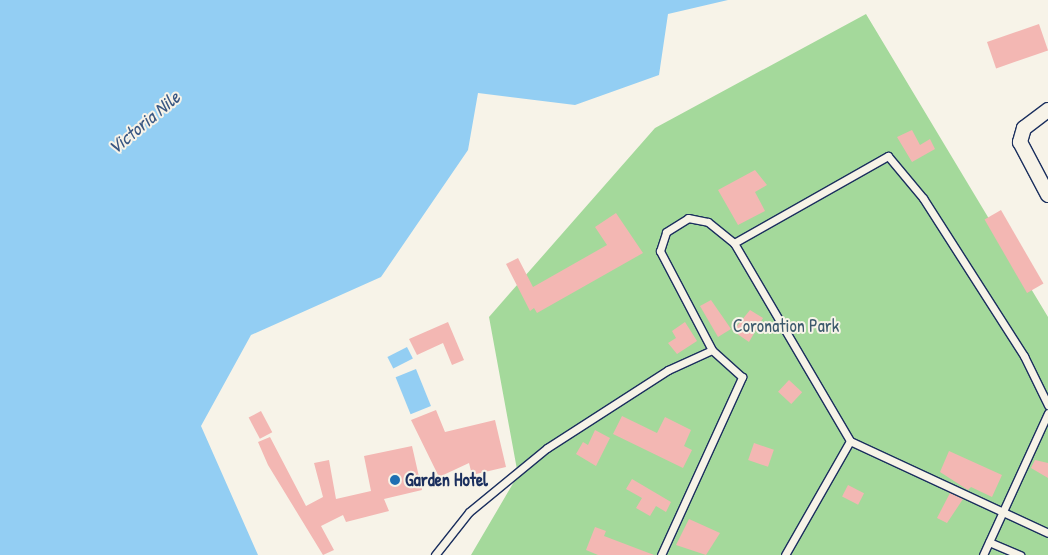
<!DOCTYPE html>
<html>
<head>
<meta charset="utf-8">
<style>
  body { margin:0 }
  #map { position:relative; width:1048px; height:555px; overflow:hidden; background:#f7f3e8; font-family:"Patrick Hand",sans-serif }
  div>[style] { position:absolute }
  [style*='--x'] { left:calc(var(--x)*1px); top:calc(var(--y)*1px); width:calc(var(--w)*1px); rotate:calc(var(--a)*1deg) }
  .green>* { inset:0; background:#a4d99b }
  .water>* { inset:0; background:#93cef3; transform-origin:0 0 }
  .building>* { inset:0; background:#f3b7b3; transform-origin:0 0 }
  .roads { filter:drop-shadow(1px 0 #1b2f5e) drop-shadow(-1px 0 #1b2f5e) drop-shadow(0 1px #1b2f5e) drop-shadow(0 -1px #1b2f5e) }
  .lane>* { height:7px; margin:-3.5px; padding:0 3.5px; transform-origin:3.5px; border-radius:3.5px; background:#f7f3e8 }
  .street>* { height:14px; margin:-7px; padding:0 7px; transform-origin:7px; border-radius:7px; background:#f7f3e8 }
  .dots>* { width:14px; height:14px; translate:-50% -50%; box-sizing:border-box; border:2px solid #f7f3e8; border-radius:50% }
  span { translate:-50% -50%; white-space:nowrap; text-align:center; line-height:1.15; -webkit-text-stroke:4px #f7f3e8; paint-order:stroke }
  .park-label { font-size:18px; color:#3d5a6d }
  .poi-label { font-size:18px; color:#1b2f5e; font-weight:700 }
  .left { translate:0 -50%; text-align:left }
  .water-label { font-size:19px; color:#395783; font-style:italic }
</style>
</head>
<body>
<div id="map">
  <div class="green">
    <div style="clip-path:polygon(866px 14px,1048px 317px,1048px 555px,471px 555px,518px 475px,489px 317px,655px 128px)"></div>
  </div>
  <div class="water">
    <div style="clip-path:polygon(0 0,728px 0,668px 14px,659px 75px,575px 105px,478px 93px,468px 150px,381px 277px,251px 335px,201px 426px,258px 555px,0 555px)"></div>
    <div style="left:407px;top:347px;width:13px;height:22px;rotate:63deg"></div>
    <div style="left:416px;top:369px;width:40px;height:22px;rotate:68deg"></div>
  </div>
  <div class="building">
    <div style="left:1039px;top:24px;width:28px;height:55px;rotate:71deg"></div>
    <div style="clip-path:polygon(912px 130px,920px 145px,930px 139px,935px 149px,912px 162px,897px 137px)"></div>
    <div style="clip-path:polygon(755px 170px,767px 185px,755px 192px,765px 211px,738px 225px,718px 190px)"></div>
    <div style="left:1001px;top:210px;width:85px;height:19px;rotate:60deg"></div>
    <div style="clip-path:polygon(616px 213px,643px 253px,537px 313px,534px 308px,530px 311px,506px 264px,518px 258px,533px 287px,607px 245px,595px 227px)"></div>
    <div style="clip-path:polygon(711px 300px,731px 329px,718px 337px,700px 306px)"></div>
    <div style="clip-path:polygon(750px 310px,763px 318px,749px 342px,733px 331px)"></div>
    <div style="clip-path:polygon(448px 322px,464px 360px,452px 365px,443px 343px,417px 355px,409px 339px)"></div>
    <div style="clip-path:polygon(685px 322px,697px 341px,677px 354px,668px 343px,676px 338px,672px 331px)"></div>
    <div style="left:789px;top:380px;width:18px;height:16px;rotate:43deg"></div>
    <div style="clip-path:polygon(436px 410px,445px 432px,495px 420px,506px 467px,472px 475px,469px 463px,439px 477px,411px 420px)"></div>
    <div style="left:261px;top:411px;width:24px;height:14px;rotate:62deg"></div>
    <div style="clip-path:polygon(622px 416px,657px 433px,665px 417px,691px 430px,684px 446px,692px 450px,683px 468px,613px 434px)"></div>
    <div style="clip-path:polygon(595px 430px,610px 438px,596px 466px,576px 454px,583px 442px,588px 445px)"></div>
    <div style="clip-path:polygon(270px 437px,306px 506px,323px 497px,314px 463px,329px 460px,336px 499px,371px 491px,364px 456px,412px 446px,422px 490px,384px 499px,389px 511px,346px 522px,343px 515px,321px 526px,334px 550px,323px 555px,268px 465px,258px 442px)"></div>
    <div style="left:754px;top:443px;width:21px;height:18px;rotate:19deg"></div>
    <div style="clip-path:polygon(949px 451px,1002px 475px,992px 497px,971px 487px,968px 490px,940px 472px)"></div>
    <div style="clip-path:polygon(1035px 460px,1048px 463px,1048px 478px,1031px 468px)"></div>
    <div style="clip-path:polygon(632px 479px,671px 502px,666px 512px,656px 506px,650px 516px,636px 508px,642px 498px,626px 489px)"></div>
    <div style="left:848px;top:485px;width:18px;height:13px;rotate:27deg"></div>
    <div style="clip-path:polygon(950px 493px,963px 499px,947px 523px,937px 518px)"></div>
    <div style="clip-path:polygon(689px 519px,720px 533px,706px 555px,676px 545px)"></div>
    <div style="clip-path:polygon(595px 527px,606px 531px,604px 536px,654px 555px,598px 555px,586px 550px)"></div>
  </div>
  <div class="roads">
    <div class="lane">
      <div style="--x:734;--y:243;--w:229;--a:59.6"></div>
      <div style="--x:850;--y:441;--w:131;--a:119.7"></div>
      <div style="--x:850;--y:441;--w:218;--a:24.9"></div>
      <div style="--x:989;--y:542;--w:34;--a:23"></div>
      <div style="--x:435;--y:555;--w:55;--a:-51.7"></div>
      <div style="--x:469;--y:512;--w:101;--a:-39.4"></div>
      <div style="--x:547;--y:448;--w:144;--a:-32.8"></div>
      <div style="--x:668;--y:370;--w:48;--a:-24.4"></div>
      <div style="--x:661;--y:555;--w:196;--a:-65.5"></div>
      <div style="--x:742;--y:377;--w:40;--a:-138"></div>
      <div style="--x:712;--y:350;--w:112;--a:-117.7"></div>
      <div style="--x:660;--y:251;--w:20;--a:-72"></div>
      <div style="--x:666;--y:232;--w:26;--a:-32"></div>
      <div style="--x:688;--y:218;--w:20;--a:11"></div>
      <div style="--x:708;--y:222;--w:33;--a:39"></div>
      <div style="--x:734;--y:243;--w:177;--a:-29.5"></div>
      <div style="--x:888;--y:156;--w:55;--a:50.2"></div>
      <div style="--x:923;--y:198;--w:188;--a:57.4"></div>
      <div style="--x:1024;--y:356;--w:55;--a:63.9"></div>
      <div style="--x:983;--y:555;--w:156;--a:-65.4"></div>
    </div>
    <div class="street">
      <div style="--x:1048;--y:110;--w:30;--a:143"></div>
      <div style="--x:1024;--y:128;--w:15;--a:106"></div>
      <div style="--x:1020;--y:142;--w:60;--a:62.2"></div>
    </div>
  </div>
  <div class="dots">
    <div style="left:395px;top:480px;background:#1f6fb2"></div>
  </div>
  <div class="park-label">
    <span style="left:786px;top:326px">Coronation Park</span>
  </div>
  <div class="poi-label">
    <span class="left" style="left:405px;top:480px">Garden Hotel</span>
  </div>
  <div class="water-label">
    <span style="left:144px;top:123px;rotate:-40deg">Victoria Nile</span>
  </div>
</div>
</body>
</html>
